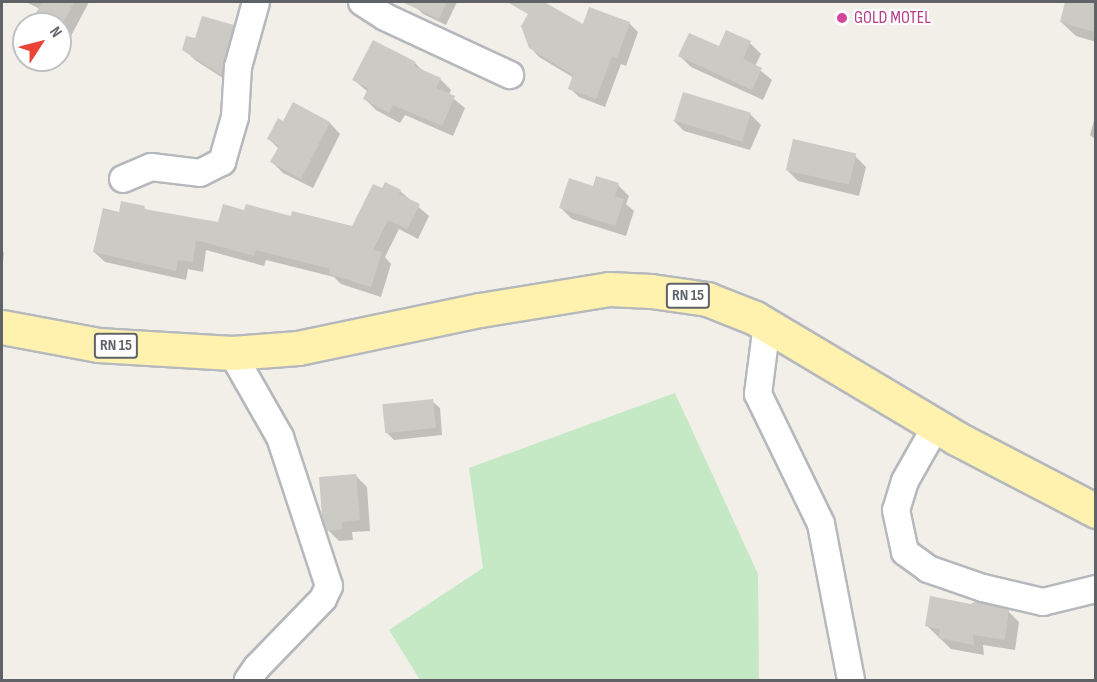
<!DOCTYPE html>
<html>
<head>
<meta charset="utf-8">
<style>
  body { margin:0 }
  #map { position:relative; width:1097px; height:682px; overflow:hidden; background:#f1efe8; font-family:"Sofia Sans Condensed",sans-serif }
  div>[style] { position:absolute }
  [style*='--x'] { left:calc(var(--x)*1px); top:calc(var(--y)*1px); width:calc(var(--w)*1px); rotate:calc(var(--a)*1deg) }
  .green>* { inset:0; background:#c5e8c5 }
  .shadow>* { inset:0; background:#0003 }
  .building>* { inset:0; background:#cccac5; transform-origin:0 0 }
  .roads { filter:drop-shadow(2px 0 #b5b8bc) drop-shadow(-2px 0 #b5b8bc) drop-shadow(0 2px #b5b8bc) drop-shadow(0 -2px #b5b8bc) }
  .minor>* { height:26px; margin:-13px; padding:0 13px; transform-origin:13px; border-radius:13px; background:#fff }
  .major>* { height:33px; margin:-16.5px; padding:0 16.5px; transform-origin:16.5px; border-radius:16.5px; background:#fff2af }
  .dots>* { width:16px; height:16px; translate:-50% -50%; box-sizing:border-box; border:3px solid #fff; border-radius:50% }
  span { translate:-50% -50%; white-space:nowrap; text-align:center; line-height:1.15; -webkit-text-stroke:4.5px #fff; paint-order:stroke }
  .shield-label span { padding:2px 4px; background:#fff; border:2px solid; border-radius:4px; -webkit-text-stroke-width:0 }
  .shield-label { font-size:16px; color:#5f6368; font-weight:700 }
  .hotel-label { font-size:18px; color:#b23c85 }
  .left { translate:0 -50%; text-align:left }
  .frame { position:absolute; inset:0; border:3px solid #5f6368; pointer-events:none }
  .north { position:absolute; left:12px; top:12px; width:60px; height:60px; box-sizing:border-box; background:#fff; border:2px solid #bfc1c3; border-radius:50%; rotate:54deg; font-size:16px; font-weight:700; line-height:24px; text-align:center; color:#5f6368 }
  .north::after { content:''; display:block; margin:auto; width:21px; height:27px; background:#ea4335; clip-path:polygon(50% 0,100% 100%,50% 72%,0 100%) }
</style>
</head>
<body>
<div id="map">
  <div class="green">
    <div style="clip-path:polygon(675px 393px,758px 574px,759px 680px,420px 680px,389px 630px,483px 568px,469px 468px)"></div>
  </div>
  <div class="shadow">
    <div style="clip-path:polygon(26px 2px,89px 2px,71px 36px,60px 30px,60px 24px,47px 23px,38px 13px,40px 9px)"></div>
    <div style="clip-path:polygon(418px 2px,457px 2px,446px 25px,423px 14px,416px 7px)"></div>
    <div style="clip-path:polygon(529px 2px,541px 2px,583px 26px,629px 23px,638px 32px,626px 66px,621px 64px,605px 107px,579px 97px,570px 88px,574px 78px,539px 57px,530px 47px,529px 15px,524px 10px)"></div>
    <div style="clip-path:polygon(1067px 2px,1096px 2px,1096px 42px,1076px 36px,1061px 22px)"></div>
    <div style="clip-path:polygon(233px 27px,244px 38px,232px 84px,195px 60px,184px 49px,196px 40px)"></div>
    <div style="clip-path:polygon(750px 43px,761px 54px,755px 66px,772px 80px,763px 100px,691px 67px,680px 56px)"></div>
    <div style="clip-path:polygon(415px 63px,424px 72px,440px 79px,451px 90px,449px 95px,465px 108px,453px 136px,405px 115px,400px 123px,376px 110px,365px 99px,368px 92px,354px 80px)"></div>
    <div style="clip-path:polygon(293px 104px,330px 123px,340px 134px,313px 188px,283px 173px,272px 162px,279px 149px,269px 139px,284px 123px)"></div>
    <div style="clip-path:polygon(1096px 113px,1096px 140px,1090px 135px)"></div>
    <div style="clip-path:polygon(750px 114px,761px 125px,750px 150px,684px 131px,673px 120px)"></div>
    <div style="clip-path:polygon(855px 156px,866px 167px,859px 196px,798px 181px,787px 170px)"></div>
    <div style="clip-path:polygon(618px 185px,629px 196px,626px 204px,634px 211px,626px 236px,572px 219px,561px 208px,594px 188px)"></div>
    <div style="clip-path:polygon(382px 190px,400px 191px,429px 216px,418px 239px,399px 229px,385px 257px,391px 264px,381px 297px,341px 284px,334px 277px,266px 260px,264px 266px,206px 250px,203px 272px,188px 269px,186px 280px,105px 262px,94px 252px,120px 214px,144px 208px,148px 211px,219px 223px,245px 212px,353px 228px)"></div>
    <div style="clip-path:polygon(2px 250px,4px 253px,2px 270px)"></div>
    <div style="clip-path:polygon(432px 401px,440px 408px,442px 435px,394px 440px,387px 433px)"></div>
    <div style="clip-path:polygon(356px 476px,367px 487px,370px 531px,352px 532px,353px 540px,339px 541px,328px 530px)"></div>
    <div style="clip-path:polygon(1008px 611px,1019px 622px,1015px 650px,983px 645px,984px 655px,951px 649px,927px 626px)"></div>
  </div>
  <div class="building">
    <div style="clip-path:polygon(42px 2px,74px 2px,61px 27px,60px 24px,36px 13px)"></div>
    <div style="clip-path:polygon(402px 2px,447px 2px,439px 19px)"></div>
    <div style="clip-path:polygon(507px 2px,544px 2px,583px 24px,589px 7px,630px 22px,617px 58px,612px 56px,596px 99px,568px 89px,573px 75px,529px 48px,521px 26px,528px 14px)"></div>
    <div style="clip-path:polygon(1065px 2px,1095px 2px,1095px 32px,1060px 22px)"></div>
    <div style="clip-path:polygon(202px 16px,234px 25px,221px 75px,182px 50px,186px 36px,195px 38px)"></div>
    <div style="clip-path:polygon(726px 30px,751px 41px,743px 59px,762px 68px,752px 90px,678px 56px,689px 33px,719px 46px)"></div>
    <div style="clip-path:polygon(373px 40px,416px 62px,414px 66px,441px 78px,436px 88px,455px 96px,442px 126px,393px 105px,389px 113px,363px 99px,368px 88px,352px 80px)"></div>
    <div style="left:683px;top:92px;width:71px;height:30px;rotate:17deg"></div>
    <div style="clip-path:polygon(293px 102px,330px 122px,301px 179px,270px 162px,279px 146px,267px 139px,278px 118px,283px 121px)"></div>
    <div style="left:793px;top:139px;width:65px;height:32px;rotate:13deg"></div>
    <div style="clip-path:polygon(596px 176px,619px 183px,615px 196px,624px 199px,615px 226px,559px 208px,569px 178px,593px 186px)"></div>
    <div style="clip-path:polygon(385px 182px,401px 190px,399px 194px,420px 204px,407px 229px,388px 220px,373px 250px,382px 252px,371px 287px,329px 274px,330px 269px,256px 250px,254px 256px,196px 240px,193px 262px,178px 260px,176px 271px,93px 252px,103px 208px,119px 212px,121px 201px,145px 206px,144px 209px,218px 222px,223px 204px,244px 210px,246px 204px,291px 216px,292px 211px,352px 226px,373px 184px,382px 188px)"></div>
    <div style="left:433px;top:399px;width:29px;height:51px;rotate:84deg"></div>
    <div style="clip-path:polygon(356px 474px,360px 520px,342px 522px,342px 529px,327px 531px,322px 516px,319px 477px)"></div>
    <div style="clip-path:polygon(930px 596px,971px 604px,976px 601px,1009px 609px,1005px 640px,973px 635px,974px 645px,938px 638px,940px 629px,925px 626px)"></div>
  </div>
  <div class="roads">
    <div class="minor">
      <div style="--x:362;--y:2;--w:27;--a:33"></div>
      <div style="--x:385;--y:17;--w:138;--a:24.9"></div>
      <div style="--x:123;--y:179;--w:30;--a:-23"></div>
      <div style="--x:151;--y:167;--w:49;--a:7"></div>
      <div style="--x:200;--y:173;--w:25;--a:-27"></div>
      <div style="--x:222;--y:162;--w:47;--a:-73.9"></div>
      <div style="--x:235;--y:117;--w:50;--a:-86.6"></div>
      <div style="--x:238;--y:67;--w:67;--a:-74.5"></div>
      <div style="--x:767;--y:324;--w:71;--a:97.3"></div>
      <div style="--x:758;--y:394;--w:144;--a:64.1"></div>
      <div style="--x:821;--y:524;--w:159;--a:79.1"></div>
      <div style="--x:232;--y:353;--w:97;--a:60.3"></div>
      <div style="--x:280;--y:437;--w:157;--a:71.8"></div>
      <div style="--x:329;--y:586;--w:14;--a:115"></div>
      <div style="--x:323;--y:599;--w:95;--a:134.1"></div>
      <div style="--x:257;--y:667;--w:16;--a:125"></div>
      <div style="--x:936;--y:426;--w:63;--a:119.4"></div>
      <div style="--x:905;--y:481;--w:30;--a:107"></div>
      <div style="--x:896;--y:510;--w:43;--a:77.9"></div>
      <div style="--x:905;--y:552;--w:29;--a:36"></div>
      <div style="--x:928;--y:569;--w:58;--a:19.1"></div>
      <div style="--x:983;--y:588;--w:62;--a:13.1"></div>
      <div style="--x:1043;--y:602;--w:55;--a:-13.8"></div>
    </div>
    <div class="major">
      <div style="--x:2;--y:327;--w:98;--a:10.6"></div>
      <div style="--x:98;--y:345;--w:134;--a:3.4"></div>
      <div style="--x:232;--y:353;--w:66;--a:-4.3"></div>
      <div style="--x:298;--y:348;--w:186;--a:-11.8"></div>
      <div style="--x:480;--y:310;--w:131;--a:-9.2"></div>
      <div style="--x:609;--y:289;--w:42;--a:2.7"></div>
      <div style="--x:651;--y:291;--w:57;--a:8.1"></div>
      <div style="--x:707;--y:299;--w:52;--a:21.6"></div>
      <div style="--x:755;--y:318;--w:234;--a:30.8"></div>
      <div style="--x:956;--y:438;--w:158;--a:27.5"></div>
    </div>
  </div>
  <div class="dots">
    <div style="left:842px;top:18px;background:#d1479c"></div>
  </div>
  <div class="shield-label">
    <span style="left:688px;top:296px">RN 15</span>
    <span style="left:116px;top:346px">RN 15</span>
  </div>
  <div class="hotel-label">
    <span class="left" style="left:854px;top:18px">GOLD MOTEL</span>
  </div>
  <div class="frame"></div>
  <div class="north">N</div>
</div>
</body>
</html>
